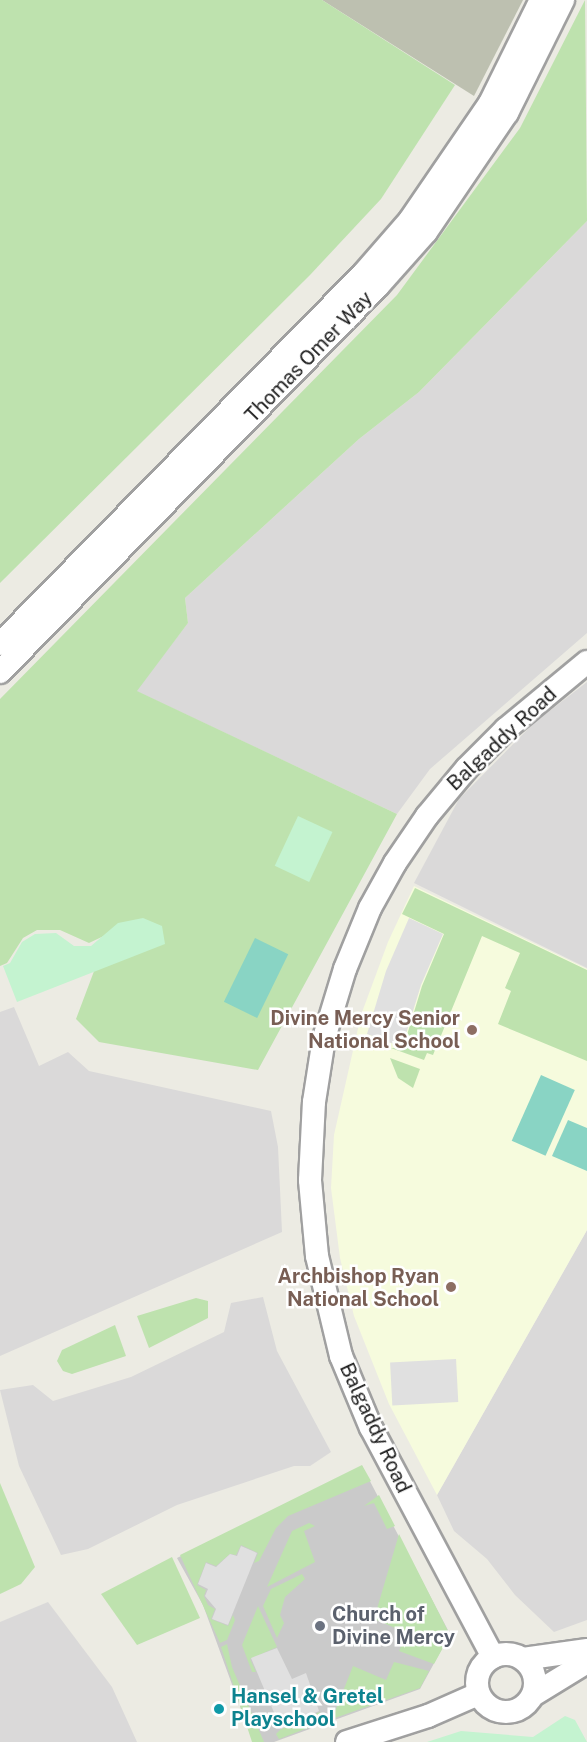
<!DOCTYPE html>
<html>
<head>
<meta charset="utf-8">
<style>
  body { margin:0 }
  #map { position:relative; width:587px; height:1742px; overflow:hidden; background:#ecebe3; font-family:"Public Sans",sans-serif }
  div>[style] { position:absolute }
  [style*='--x'] { left:calc(var(--x)*1px); top:calc(var(--y)*1px); width:calc(var(--w)*1px); rotate:calc(var(--a)*1deg) }
  .residential>* { inset:0; background:#dad9d9 }
  .education>* { inset:0; background:#f6fbdd }
  .religious>* { inset:0; background:#cacaca }
  .construction>* { inset:0; background:#bdc0b0 }
  .grass>* { inset:0; background:#bee2ae }
  .park>* { inset:0; background:#c4f3d0; transform-origin:0 0 }
  .pitch>* { inset:0; background:#89d4c4; transform-origin:0 0 }
  .parking>* { inset:0; background:#e0e0e0; transform-origin:0 0 }
  .roads { filter:drop-shadow(2px 0 #a0a0a0) drop-shadow(-2px 0 #a0a0a0) drop-shadow(0 2px #a0a0a0) drop-shadow(0 -2px #a0a0a0) }
  .minor>* { height:22px; margin:-11px; padding:0 11px; transform-origin:11px; border-radius:11px; background:#fff }
  .minor>.ring { margin:-11px; padding:0; box-sizing:content-box; background:none; border:22px solid #fff; border-radius:50% }
  .dots>* { width:16px; height:16px; translate:-50% -50%; box-sizing:border-box; border:3px solid #fff; border-radius:50% }
  span { translate:-50% -50%; white-space:nowrap; text-align:center; line-height:1.15; -webkit-text-stroke:5px #fff; paint-order:stroke }
  .street-label { font-size:20px; color:#1c1c1c }
  .education-label { font-size:20px; color:#785e54; font-weight:700 }
  .right { translate:-100% -50%; text-align:right }
  .worship-label { font-size:20px; color:#5b616d; font-weight:700 }
  .left { translate:0 -50%; text-align:left }
  .culture-label { font-size:20px; color:#0d838f; font-weight:700 }
</style>
</head>
<body>
<div id="map">
  <div class="residential">
    <div style="clip-path:polygon(587px 221px,587px 633px,430px 769px,397px 814px,136px 691px,188px 623px,185px 598px,359px 439px,419px 392px)"></div>
    <div style="clip-path:polygon(587px 682px,587px 968px,414px 883px,459px 799px,534px 723px)"></div>
    <div style="clip-path:polygon(14px 1007px,39px 1066px,68px 1052px,89px 1071px,271px 1111px,278px 1147px,282px 1232px,0 1356px,0 1012px)"></div>
    <div style="clip-path:polygon(587px 1230px,587px 1620px,554px 1632px,515px 1595px,487px 1559px,454px 1531px,437px 1495px)"></div>
    <div style="clip-path:polygon(263px 1297px,277px 1351px,331px 1452px,310px 1466px,294px 1466px,177px 1505px,88px 1549px,61px 1555px,19px 1466px,0 1390px,33px 1385px,53px 1401px,131px 1377px,224px 1332px,231px 1303px)"></div>
    <div style="clip-path:polygon(48px 1602px,112px 1687px,137px 1742px,0 1742px,0 1622px)"></div>
  </div>
  <div class="education">
    <div style="clip-path:polygon(414px 886px,587px 969px,587px 1230px,437px 1495px,389px 1404px,354px 1316px,340px 1258px,331px 1188px,334px 1135px,361px 1015px,388px 942px)"></div>
  </div>
  <div class="religious">
    <div style="clip-path:polygon(362px 1466px,450px 1634px,420px 1689px,274px 1742px,253px 1742px,203px 1605px,177px 1558px)"></div>
  </div>
  <div class="construction">
    <div style="clip-path:polygon(322px 0,523px 0,474px 96px)"></div>
  </div>
  <div class="grass">
    <div style="clip-path:polygon(0 0,322px 0,455px 85px,381px 199px,310px 275px,0 583px)"></div>
    <div style="clip-path:polygon(585px 0,587px 221px,419px 392px,359px 439px,185px 598px,188px 623px,137px 691px,397px 814px,258px 1070px,99px 1042px,76px 1019px,108px 934px,89px 943px,60px 930px,37px 930px,23px 938px,7px 963px,0 966px,0 699px,397px 295px,520px 128px)"></div>
    <div style="clip-path:polygon(415px 888px,587px 970px,587px 1061px,498px 1024px,511px 991px,505px 988px,520px 953px,482px 936px,433px 1055px,427px 1053px,424px 1060px,391px 1048px,403px 1048px,422px 986px,444px 934px,402px 914px)"></div>
    <div style="clip-path:polygon(390px 1058px,420px 1069px,413px 1088px,398px 1078px)"></div>
    <div style="clip-path:polygon(196px 1298px,208px 1301px,208px 1318px,149px 1348px,137px 1316px)"></div>
    <div style="clip-path:polygon(115px 1325px,126px 1356px,72px 1374px,63px 1371px,57px 1361px,62px 1350px)"></div>
    <div style="clip-path:polygon(362px 1465px,371px 1481px,288px 1516px,276px 1528px,259px 1561px,254px 1563px,258px 1553px,241px 1545px,236px 1555px,230px 1554px,216px 1566px,206px 1562px,197px 1585px,206px 1590px,204px 1596px,208px 1605px,215px 1609px,211px 1619px,228px 1626px,233px 1615px,235px 1620px,227px 1640px,220px 1643px,180px 1555px)"></div>
    <div style="clip-path:polygon(0 1483px,35px 1567px,21px 1584px,0 1594px)"></div>
    <div style="clip-path:polygon(379px 1495px,395px 1526px,387px 1529px,374px 1503px,364px 1506px)"></div>
    <div style="clip-path:polygon(309px 1523px,315px 1526px,304px 1531px,315px 1562px,267px 1587px,292px 1531px)"></div>
    <div style="clip-path:polygon(399px 1534px,450px 1635px,434px 1664px,399px 1651px,407px 1633px,374px 1619px)"></div>
    <div style="clip-path:polygon(172px 1557px,200px 1618px,137px 1645px,101px 1594px)"></div>
    <div style="clip-path:polygon(302px 1574px,305px 1579px,285px 1597px,280px 1615px,284px 1623px,277px 1638px,263px 1606px,271px 1589px)"></div>
    <div style="clip-path:polygon(258px 1606px,277px 1647px,250px 1659px,256px 1672px,252px 1672px,242px 1645px)"></div>
    <div style="clip-path:polygon(227px 1644px,232px 1667px,264px 1742px,252px 1742px,221px 1647px)"></div>
    <div style="clip-path:polygon(394px 1662px,429px 1671px,420px 1688px,332px 1719px,353px 1666px,386px 1680px)"></div>
    <div style="clip-path:polygon(320px 1712px,326px 1721px,279px 1739px,276px 1734px,281px 1729px)"></div>
  </div>
  <div class="park">
    <div style="left:298px;top:816px;width:38px;height:55px;rotate:25deg"></div>
    <div style="clip-path:polygon(143px 918px,162px 926px,165px 944px,17px 1002px,3px 966px,10px 963px,22px 942px,35px 934px,56px 933px,74px 946px,91px 946px,118px 923px)"></div>
    <div style="clip-path:polygon(565px 1716px,575px 1720px,587px 1742px,427px 1742px,461px 1731px,533px 1737px)"></div>
  </div>
  <div class="pitch">
    <div style="left:255px;top:938px;width:37px;height:71px;rotate:26deg"></div>
    <div style="left:541px;top:1075px;width:37px;height:72px;rotate:24deg"></div>
    <div style="clip-path:polygon(568px 1120px,587px 1128px,587px 1171px,552px 1156px)"></div>
  </div>
  <div class="parking">
    <div style="clip-path:polygon(409px 918px,443px 934px,421px 985px,402px 1047px,367px 1034px,386px 971px)"></div>
    <div style="left:456px;top:1359px;width:43px;height:66px;rotate:87deg"></div>
    <div style="clip-path:polygon(241px 1546px,257px 1553px,228px 1625px,212px 1619px,216px 1609px,205px 1596px,208px 1589px,198px 1584px,206px 1563px,216px 1567px,230px 1554px,237px 1556px)"></div>
    <div style="clip-path:polygon(277px 1648px,292px 1679px,306px 1673px,319px 1711px,281px 1729px,251px 1658px)"></div>
  </div>
  <div class="roads">
    <div class="minor">
      <div style="--x:0;--y:644;--w:520;--a:-45.55"></div>
      <div style="--x:364;--y:273;--w:70;--a:-49"></div>
      <div style="--x:410;--y:220;--w:142;--a:-55.6"></div>
      <div style="--x:490;--y:103;--w:115;--a:-63.7"></div>
      <div style="--x:0;--y:672;--w:540;--a:-45.6"></div>
      <div style="--x:378;--y:286;--w:72;--a:-48.4"></div>
      <div style="--x:426;--y:232;--w:144;--a:-55.8"></div>
      <div style="--x:507;--y:113;--w:126;--a:-63.6"></div>
      <div class="ring" style="left:477px;top:1654px;width:36px;height:36px"></div>
      <div style="--x:493;--y:1657;--w:259;--a:-118"></div>
      <div style="--x:371;--y:1428;--w:78;--a:-112.6"></div>
      <div style="--x:341;--y:1356;--w:103;--a:-103.5"></div>
      <div style="--x:317;--y:1256;--w:76;--a:-95.3"></div>
      <div style="--x:310;--y:1180;--w:78;--a:-87.1"></div>
      <div style="--x:314;--y:1102;--w:65;--a:-81.1"></div>
      <div style="--x:324;--y:1038;--w:72;--a:-73.1"></div>
      <div style="--x:345;--y:969;--w:66;--a:-67.7"></div>
      <div style="--x:370;--y:908;--w:51;--a:-60.9"></div>
      <div style="--x:395;--y:863;--w:57;--a:-55.8"></div>
      <div style="--x:427;--y:816;--w:62;--a:-50.2"></div>
      <div style="--x:467;--y:768;--w:55;--a:-45"></div>
      <div style="--x:506;--y:729;--w:105;--a:-39.6"></div>
      <div style="--x:523;--y:1659;--w:65;--a:-8"></div>
      <div style="--x:533;--y:1695;--w:63;--a:-31.4"></div>
      <div style="--x:347;--y:1742;--w:85;--a:-17.8"></div>
      <div style="--x:428;--y:1716;--w:55;--a:-23.7"></div>
    </div>
  </div>
  <div class="dots">
    <div style="left:472px;top:1030px;background:#8d6e63"></div>
    <div style="left:451px;top:1287px;background:#8d6e63"></div>
    <div style="left:320px;top:1626px;background:#6b7280"></div>
    <div style="left:219px;top:1709px;background:#0f9aa8"></div>
  </div>
  <div class="street-label">
    <span style="left:309px;top:357px;rotate:-46deg">Thomas Omer Way</span>
    <span style="left:502px;top:739px;rotate:-43deg">Balgaddy Road</span>
    <span style="left:375px;top:1428px;rotate:65deg">Balgaddy Road</span>
  </div>
  <div class="education-label">
    <span class="right" style="left:460px;top:1030px">Divine Mercy Senior<br>National School</span>
    <span class="right" style="left:439px;top:1288px">Archbishop Ryan<br>National School</span>
  </div>
  <div class="worship-label">
    <span class="left" style="left:332px;top:1626px">Church of<br>Divine Mercy</span>
  </div>
  <div class="culture-label">
    <span class="left" style="left:231px;top:1708px">Hansel &amp; Gretel<br>Playschool</span>
  </div>
</div>
</body>
</html>
